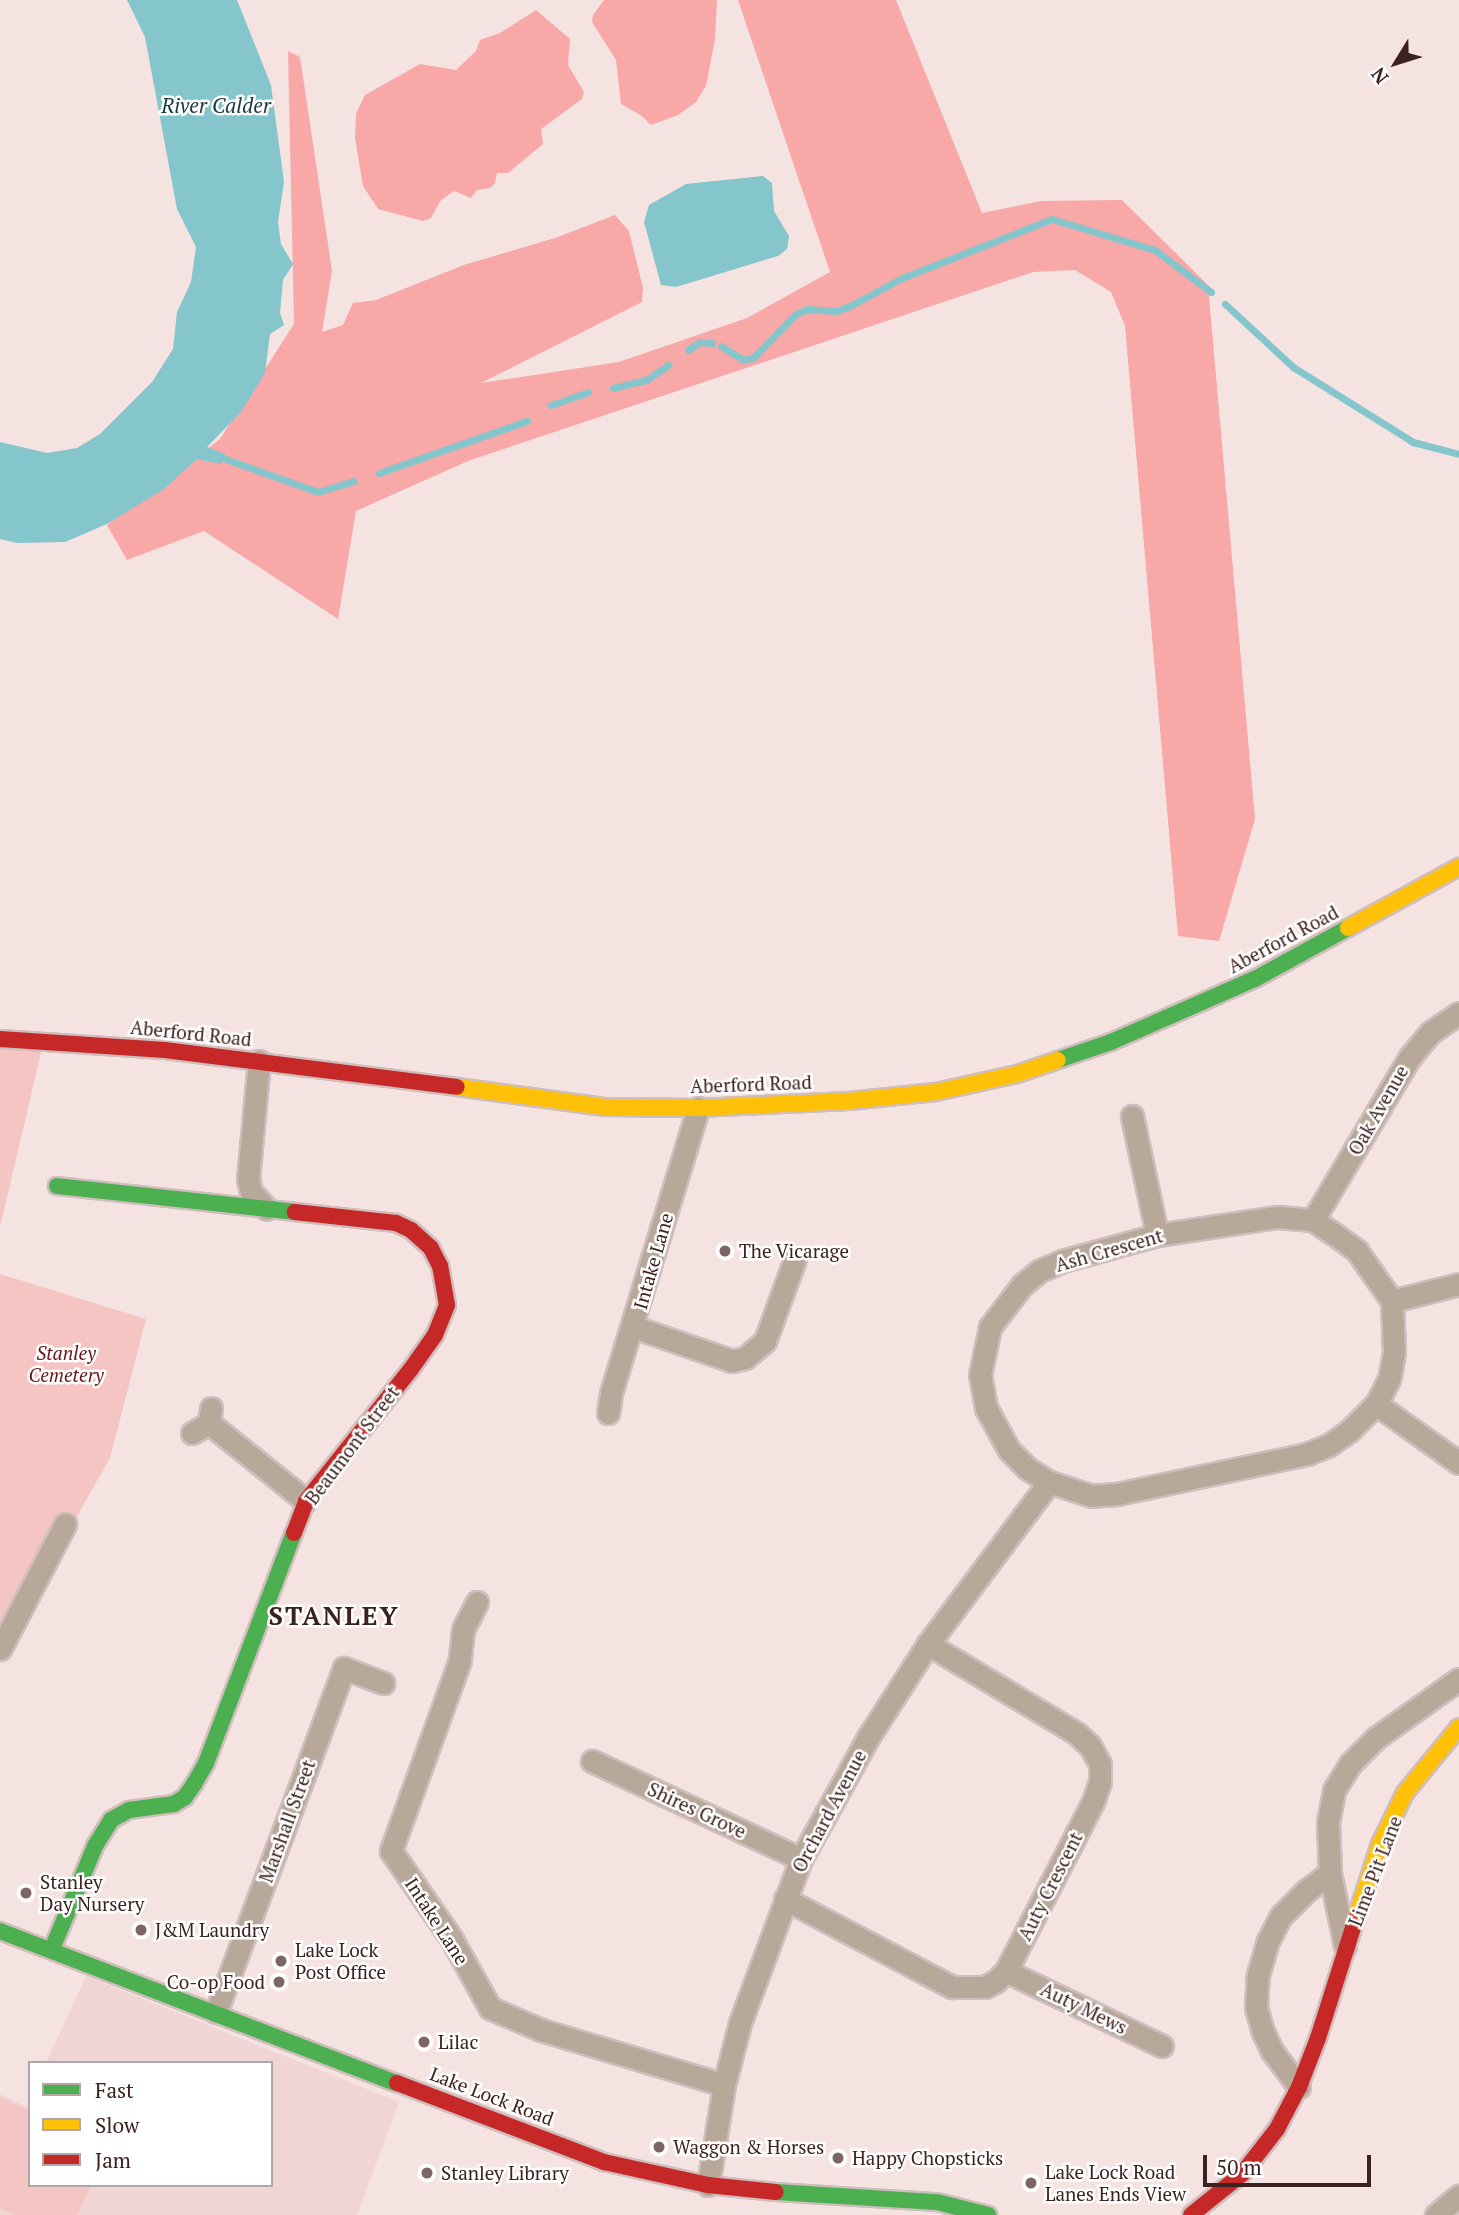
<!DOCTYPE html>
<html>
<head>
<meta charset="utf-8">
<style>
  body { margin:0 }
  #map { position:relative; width:1459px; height:2215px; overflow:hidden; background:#f5e3e2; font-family:"PT Serif",serif }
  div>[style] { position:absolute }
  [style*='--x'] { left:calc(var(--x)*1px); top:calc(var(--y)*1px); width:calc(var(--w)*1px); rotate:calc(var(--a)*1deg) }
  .built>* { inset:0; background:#f0d5d4 }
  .green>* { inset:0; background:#f4c5c2 }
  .forest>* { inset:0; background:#f7a8a7 }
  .water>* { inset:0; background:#84c6cc }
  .stream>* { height:7px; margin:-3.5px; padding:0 3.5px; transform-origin:3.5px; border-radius:3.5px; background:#84c6cc }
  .roads { filter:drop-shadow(2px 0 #cfbebd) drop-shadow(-2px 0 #cfbebd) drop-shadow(0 2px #cfbebd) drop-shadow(0 -2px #cfbebd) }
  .street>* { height:21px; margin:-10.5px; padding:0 10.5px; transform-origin:10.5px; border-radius:10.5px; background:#b7a899 }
  .fast>* { height:16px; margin:-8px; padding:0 8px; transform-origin:8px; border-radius:8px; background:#4caf50 }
  .slow>* { height:16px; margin:-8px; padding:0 8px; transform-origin:8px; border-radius:8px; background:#ffc107 }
  .jam>* { height:16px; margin:-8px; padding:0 8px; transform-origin:8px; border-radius:8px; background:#c62828 }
  .dots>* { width:19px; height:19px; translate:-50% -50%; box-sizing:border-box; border:4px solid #fff; border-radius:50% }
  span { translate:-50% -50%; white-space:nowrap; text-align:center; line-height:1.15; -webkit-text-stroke:5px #fff; paint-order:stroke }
  .street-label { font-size:19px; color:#3d211f }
  .poi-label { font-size:19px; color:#3d211f }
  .left { translate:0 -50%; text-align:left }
  .right { translate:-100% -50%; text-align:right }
  .park-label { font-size:19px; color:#68171b; font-style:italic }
  .water-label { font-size:21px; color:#1b3b3e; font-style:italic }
  .district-label { font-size:26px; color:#3d211f; font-weight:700; letter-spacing:2px }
  .legend { position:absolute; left:28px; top:2061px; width:245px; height:126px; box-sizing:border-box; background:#fff; border:2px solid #b1a6a5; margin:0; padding:9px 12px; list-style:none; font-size:21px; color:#3d211f }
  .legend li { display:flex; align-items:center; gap:14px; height:35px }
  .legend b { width:35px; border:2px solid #b1a6a5 }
  .north { position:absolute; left:1361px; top:28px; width:70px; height:70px; -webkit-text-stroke:5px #fff; paint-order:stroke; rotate:232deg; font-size:19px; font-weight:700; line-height:28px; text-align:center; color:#3d211f }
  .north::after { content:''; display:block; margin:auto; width:24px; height:32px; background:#3d211f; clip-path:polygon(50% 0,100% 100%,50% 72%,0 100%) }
  .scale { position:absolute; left:1203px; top:2155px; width:168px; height:32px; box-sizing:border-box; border:4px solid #3d211f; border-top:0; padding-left:9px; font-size:21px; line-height:24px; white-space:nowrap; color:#3d211f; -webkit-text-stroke:5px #fff; paint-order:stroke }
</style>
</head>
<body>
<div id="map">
  <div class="built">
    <div style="clip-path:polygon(86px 1976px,399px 2102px,357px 2215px,0 2215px,0 2094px,26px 2106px,30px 2099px,30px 2185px,271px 2185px,271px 2063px,46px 2063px)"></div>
  </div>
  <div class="green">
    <div style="clip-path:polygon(0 1039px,44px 1040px,0 1227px)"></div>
    <div style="clip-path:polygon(0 1274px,146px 1319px,110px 1458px,76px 1518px,65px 1524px,0 1649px)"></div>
    <div style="clip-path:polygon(0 2097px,30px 2111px,30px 2185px,91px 2185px,77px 2215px,15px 2215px,0 2208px)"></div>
  </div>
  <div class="forest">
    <div style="clip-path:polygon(604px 0,717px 0,715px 39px,706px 86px,696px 102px,678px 115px,651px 125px,642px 116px,621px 104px,616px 60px,592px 22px,593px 15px)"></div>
    <div style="clip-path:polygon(738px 0,896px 0,982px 213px,1041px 201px,1122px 200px,1208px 285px,1255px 819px,1219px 941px,1178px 936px,1125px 326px,1111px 292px,1075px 270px,1033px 272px,468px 461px,356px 511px,338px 619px,204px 531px,127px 560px,107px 525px,220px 439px,294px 324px,288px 51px,300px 57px,332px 271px,322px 332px,343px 325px,353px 303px,376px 300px,464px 265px,558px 237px,615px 215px,629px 231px,643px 288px,642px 302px,481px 383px,619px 362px,747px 318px,830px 272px)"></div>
    <div style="clip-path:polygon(536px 10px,570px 39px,568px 65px,584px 92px,582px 99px,541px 129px,543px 144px,508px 173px,497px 173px,495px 183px,490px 188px,477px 190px,471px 198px,454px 191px,440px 201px,431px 218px,423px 221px,378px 209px,363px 186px,355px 138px,356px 114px,365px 95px,420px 64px,456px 70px,476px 51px,480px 40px,500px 33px)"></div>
  </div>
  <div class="water">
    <div style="clip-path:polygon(127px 0,237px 0,271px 85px,284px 182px,278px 222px,281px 244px,293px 264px,283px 280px,280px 313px,284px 325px,270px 334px,265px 373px,241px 412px,207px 447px,225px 454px,221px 464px,197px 459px,164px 489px,107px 524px,65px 542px,17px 543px,0 539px,0 442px,47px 453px,77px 448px,100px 434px,152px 382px,173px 349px,177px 312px,191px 282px,196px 247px,177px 209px,145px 37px)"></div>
    <div style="clip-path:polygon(763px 176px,772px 183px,774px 211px,789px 236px,787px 249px,778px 256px,676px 287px,661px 285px,644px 222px,649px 205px,686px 184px)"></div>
  </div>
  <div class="stream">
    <div style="--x:1225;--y:304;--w:93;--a:42.8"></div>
    <div style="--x:1293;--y:367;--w:142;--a:32"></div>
    <div style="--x:1413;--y:442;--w:48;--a:14.6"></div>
    <div style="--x:721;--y:346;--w:26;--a:32"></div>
    <div style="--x:743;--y:360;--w:11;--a:-15"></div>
    <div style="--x:754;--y:357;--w:60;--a:-45.7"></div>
    <div style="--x:796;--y:314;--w:12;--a:-24"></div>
    <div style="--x:807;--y:309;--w:29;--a:4"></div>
    <div style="--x:836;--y:311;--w:15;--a:-20"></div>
    <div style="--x:850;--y:306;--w:59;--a:-28.3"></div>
    <div style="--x:902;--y:278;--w:161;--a:-21.5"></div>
    <div style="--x:1052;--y:219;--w:108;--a:16.8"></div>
    <div style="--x:1155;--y:250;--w:70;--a:36.9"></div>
    <div style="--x:688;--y:350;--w:14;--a:-34"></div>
    <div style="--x:700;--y:342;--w:12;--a:5"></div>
    <div style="--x:613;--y:388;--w:34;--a:-14"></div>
    <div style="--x:646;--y:380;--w:27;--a:-34"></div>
    <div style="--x:551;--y:405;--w:39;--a:-19"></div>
    <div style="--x:223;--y:458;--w:101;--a:19.7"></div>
    <div style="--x:318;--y:492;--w:37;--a:-17"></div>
    <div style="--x:379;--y:473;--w:157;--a:-19.4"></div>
  </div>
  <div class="roads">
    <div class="street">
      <div style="--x:259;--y:1061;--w:119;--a:95.3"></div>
      <div style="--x:248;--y:1179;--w:13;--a:77"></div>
      <div style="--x:251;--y:1192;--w:23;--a:47"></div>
      <div style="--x:1132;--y:1116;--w:122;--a:78.1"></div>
      <div style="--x:1278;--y:1217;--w:35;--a:5"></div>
      <div style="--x:1313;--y:1220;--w:25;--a:34"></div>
      <div style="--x:1334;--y:1234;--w:29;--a:36"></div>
      <div style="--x:1357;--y:1251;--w:61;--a:55"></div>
      <div style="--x:1392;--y:1301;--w:51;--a:87.8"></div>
      <div style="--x:1394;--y:1352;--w:27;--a:100"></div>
      <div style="--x:1389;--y:1379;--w:28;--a:117"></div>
      <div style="--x:1376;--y:1404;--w:38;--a:135"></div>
      <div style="--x:1349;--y:1431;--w:24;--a:145"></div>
      <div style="--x:1329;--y:1445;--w:24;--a:158"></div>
      <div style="--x:1307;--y:1454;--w:193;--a:168.1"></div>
      <div style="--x:1118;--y:1494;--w:26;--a:176"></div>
      <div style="--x:1092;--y:1496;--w:45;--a:-162"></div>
      <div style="--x:1049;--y:1482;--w:26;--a:-148"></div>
      <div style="--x:1027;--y:1468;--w:25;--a:-135"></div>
      <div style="--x:1009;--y:1450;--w:48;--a:-118.7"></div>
      <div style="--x:986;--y:1408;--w:34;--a:-100"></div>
      <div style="--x:980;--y:1375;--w:49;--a:-78.2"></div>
      <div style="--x:990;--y:1327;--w:53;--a:-52.7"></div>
      <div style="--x:1022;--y:1285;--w:22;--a:-39"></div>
      <div style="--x:1039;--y:1271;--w:25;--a:-23"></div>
      <div style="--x:1062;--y:1261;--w:98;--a:-15.3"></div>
      <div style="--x:1157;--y:1235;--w:122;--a:-8.5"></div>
      <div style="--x:1313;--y:1220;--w:188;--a:-59.3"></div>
      <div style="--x:1409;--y:1058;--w:34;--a:-50"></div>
      <div style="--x:1431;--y:1032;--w:34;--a:-34"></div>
      <div style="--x:1392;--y:1301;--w:69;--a:-14.2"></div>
      <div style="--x:634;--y:1327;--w:104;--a:19.1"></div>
      <div style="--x:732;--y:1361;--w:13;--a:-13"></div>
      <div style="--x:745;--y:1358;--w:26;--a:-40"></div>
      <div style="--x:765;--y:1341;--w:87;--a:-69.9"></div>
      <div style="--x:1376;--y:1404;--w:102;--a:35.4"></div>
      <div style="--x:608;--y:1413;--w:20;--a:-81"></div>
      <div style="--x:611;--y:1393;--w:298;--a:-73"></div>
      <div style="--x:209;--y:1423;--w:124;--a:38.8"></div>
      <div style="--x:192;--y:1433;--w:20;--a:-30"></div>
      <div style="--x:209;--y:1423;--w:15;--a:-82"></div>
      <div style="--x:477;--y:1602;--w:30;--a:117"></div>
      <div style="--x:463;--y:1629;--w:31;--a:96"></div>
      <div style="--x:460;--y:1660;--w:203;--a:109.9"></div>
      <div style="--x:391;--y:1851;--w:106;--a:55.4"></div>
      <div style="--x:451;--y:1938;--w:80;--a:60.9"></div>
      <div style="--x:490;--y:2008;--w:56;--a:23.3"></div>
      <div style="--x:541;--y:2030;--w:191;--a:16.7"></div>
      <div style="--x:0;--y:1649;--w:141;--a:-62.5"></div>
      <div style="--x:592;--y:1761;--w:231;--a:25.1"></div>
      <div style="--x:785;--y:1899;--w:189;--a:27.8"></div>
      <div style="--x:952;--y:1987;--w:33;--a:0"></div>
      <div style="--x:985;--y:1987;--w:13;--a:-29"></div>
      <div style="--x:996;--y:1981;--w:14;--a:-45"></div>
      <div style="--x:1006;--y:1971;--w:190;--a:-62.8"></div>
      <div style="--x:1093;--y:1802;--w:21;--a:-71"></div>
      <div style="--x:1100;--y:1782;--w:18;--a:-90"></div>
      <div style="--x:1100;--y:1764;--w:21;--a:-119"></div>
      <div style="--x:1090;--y:1746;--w:19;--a:-137"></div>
      <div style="--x:1076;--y:1733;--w:173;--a:-149"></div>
      <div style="--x:1345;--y:1946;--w:75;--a:-101.6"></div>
      <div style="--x:1330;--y:1873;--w:51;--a:-92.2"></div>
      <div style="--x:1328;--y:1822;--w:33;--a:-79"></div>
      <div style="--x:1334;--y:1790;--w:31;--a:-58"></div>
      <div style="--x:1350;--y:1764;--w:37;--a:-45"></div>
      <div style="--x:1376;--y:1738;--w:102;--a:-35.4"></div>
      <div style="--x:1006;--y:1971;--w:173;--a:25.7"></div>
      <div style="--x:216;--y:2012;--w:367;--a:-69.6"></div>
      <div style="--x:344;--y:1668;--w:42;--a:21"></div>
      <div style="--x:1299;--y:2087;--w:45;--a:-126.9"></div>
      <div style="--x:1272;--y:2051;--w:21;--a:-115"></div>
      <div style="--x:1263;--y:2032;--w:25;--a:-106"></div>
      <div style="--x:1256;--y:2008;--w:33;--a:-87"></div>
      <div style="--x:1258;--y:1975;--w:33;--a:-74"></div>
      <div style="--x:1267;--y:1943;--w:30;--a:-63"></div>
      <div style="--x:1281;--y:1916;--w:35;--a:-45"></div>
      <div style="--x:1306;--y:1891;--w:30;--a:-37"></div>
      <div style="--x:708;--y:2185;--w:101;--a:-80.9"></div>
      <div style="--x:724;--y:2085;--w:64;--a:-75.5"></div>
      <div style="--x:740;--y:2023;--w:175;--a:-69.6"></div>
      <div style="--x:801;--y:1859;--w:141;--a:-61.1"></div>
      <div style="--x:869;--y:1736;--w:109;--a:-57.3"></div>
      <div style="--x:928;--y:1644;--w:202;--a:-53.2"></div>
      <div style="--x:1436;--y:2215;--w:30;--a:-40"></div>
    </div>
    <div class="fast">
      <div style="--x:1058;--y:1060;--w:56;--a:-18.8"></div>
      <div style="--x:1111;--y:1042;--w:159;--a:-23.7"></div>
      <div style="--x:1257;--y:978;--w:104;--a:-28.8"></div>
      <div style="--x:57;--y:1186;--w:239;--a:6.2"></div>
      <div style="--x:0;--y:1931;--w:425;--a:21"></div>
      <div style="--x:52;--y:1949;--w:112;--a:-67.3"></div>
      <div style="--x:95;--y:1846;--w:31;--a:-58"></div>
      <div style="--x:111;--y:1820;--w:21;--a:-29"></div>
      <div style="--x:129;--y:1810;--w:45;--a:-7.6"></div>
      <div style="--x:174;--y:1804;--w:13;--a:-32"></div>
      <div style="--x:185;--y:1797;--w:16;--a:-55"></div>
      <div style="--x:194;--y:1784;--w:24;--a:-60"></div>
      <div style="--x:206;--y:1763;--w:246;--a:-69.1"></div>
      <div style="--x:776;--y:2192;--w:161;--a:3.6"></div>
      <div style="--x:937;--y:2202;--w:53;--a:14.3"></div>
    </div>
    <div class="slow">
      <div style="--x:1348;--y:928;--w:127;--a:-28.8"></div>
      <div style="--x:457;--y:1087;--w:149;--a:7.7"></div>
      <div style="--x:605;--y:1107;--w:93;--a:0.6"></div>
      <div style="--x:698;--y:1108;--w:151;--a:-2.7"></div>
      <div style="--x:849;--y:1101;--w:87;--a:-5.9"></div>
      <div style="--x:936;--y:1092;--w:83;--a:-12.5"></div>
      <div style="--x:1017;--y:1074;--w:43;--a:-18.9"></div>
      <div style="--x:1356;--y:1918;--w:78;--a:-72"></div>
      <div style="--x:1380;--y:1844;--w:57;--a:-63.9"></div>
      <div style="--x:1405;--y:1793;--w:85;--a:-50.7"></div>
    </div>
    <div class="jam">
      <div style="--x:0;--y:1039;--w:165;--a:3.8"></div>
      <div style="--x:165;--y:1050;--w:294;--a:7.2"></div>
      <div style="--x:294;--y:1533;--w:34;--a:-69"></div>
      <div style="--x:306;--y:1501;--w:169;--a:-51.5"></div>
      <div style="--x:411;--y:1369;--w:42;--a:-54.8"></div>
      <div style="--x:435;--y:1335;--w:32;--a:-68"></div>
      <div style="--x:447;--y:1305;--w:40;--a:-100"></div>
      <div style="--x:440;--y:1266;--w:20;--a:-117"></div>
      <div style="--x:431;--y:1248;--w:27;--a:-138"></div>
      <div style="--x:411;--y:1230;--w:17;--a:-155"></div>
      <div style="--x:396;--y:1223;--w:102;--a:-173.8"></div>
      <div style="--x:397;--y:2083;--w:222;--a:20.9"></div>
      <div style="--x:604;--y:2162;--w:107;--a:12.5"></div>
      <div style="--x:708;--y:2185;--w:68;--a:5.9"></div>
      <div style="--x:1191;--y:2215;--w:65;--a:-38.8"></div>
      <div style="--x:1242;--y:2174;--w:57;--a:-52.1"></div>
      <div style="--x:1277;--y:2129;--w:47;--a:-62.4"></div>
      <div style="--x:1299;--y:2087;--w:53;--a:-68.8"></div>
      <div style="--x:1318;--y:2038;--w:126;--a:-72.4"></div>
    </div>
  </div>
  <div class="dots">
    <div style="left:725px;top:1251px;background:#7d6563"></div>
    <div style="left:26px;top:1893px;background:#7d6563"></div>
    <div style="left:141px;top:1930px;background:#7d6563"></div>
    <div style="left:281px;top:1961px;background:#7d6563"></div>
    <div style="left:279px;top:1982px;background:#7d6563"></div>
    <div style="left:424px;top:2042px;background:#7d6563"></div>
    <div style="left:659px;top:2147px;background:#7d6563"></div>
    <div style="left:838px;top:2158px;background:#7d6563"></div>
    <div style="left:427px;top:2173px;background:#7d6563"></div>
    <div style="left:1031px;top:2183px;background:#7d6563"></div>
  </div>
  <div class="street-label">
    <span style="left:1283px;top:939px;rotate:-28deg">Aberford Road</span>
    <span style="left:191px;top:1033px;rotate:6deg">Aberford Road</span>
    <span style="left:751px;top:1084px;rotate:-2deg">Aberford Road</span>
    <span style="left:1378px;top:1110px;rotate:-60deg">Oak Avenue</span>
    <span style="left:1109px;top:1250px;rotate:-16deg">Ash Crescent</span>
    <span style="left:653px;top:1261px;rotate:-74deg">Intake Lane</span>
    <span style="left:352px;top:1445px;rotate:-53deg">Beaumont Street</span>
    <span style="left:697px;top:1810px;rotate:25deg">Shires Grove</span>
    <span style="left:829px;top:1811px;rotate:-62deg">Orchard Avenue</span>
    <span style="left:287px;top:1821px;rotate:-70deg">Marshall Street</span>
    <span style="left:1375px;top:1871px;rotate:-69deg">Lime Pit Lane</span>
    <span style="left:1050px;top:1886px;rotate:-63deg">Auty Crescent</span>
    <span style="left:437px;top:1921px;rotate:57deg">Intake Lane</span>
    <span style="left:1084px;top:2008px;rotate:26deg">Auty Mews</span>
    <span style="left:492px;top:2096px;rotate:21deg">Lake Lock Road</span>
  </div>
  <div class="poi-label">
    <span class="left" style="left:739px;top:1251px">The Vicarage</span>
    <span class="left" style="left:40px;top:1893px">Stanley<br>Day Nursery</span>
    <span class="left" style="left:155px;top:1930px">J&amp;M Laundry</span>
    <span class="left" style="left:295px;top:1961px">Lake Lock<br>Post Office</span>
    <span class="right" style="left:265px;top:1982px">Co-op Food</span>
    <span class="left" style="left:438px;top:2042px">Lilac</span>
    <span class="left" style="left:673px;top:2147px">Waggon &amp; Horses</span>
    <span class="left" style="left:852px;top:2158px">Happy Chopsticks</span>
    <span class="left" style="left:1045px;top:2183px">Lake Lock Road<br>Lanes Ends View</span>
    <span class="left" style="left:441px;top:2173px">Stanley Library</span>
  </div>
  <div class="park-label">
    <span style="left:66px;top:1364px">Stanley<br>Cemetery</span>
  </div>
  <div class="water-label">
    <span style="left:216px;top:105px">River Calder</span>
  </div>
  <div class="district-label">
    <span style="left:334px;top:1616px">STANLEY</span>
  </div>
  <ul class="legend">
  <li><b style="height:9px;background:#4caf50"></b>Fast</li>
  <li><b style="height:9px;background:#ffc107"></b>Slow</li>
  <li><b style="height:9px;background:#c62828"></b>Jam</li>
  </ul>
  <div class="north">N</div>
  <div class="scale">50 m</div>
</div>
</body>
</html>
